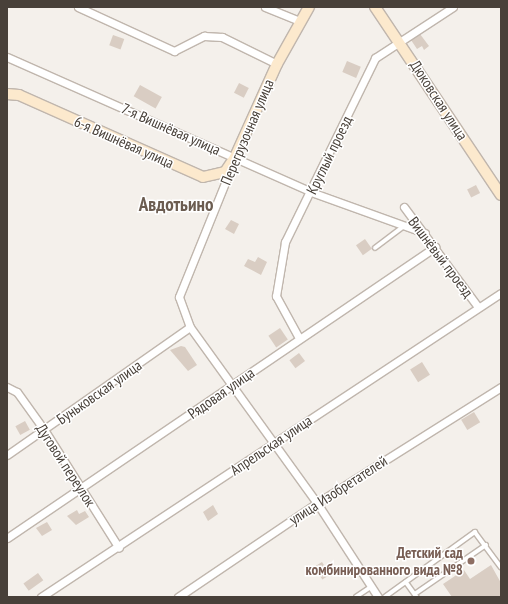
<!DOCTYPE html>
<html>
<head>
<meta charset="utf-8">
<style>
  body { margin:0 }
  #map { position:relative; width:508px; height:604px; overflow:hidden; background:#f4f0eb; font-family:"PT Sans Narrow",sans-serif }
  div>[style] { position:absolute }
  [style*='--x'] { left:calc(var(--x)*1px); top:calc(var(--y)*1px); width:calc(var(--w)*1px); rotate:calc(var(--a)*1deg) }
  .building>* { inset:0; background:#d9cdc3; transform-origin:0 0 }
  .roads { filter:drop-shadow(1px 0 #c0b6ad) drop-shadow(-1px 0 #c0b6ad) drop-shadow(0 1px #c0b6ad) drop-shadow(0 -1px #c0b6ad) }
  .lane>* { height:3.5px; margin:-1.75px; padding:0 1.75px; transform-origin:1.75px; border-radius:1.75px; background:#fff }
  .street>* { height:7px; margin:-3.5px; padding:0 3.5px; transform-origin:3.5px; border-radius:3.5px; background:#fff }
  .secondary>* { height:10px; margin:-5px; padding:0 5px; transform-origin:5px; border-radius:5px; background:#fce9cd }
  .dots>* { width:11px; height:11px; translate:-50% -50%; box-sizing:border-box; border:2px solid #fff; border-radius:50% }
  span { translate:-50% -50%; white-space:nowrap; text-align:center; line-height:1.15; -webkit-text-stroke:3px #fff; paint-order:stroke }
  .street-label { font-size:15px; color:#484039 }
  .education-label { font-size:15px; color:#785e54; font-weight:700 }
  .right { translate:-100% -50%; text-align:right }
  .district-label { font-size:19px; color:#6b5c50; font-weight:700 }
  .frame { position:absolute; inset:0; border:8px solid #484039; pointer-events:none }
</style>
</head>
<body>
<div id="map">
  <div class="building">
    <div style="clip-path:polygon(420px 34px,429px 46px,424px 50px,422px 46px,417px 49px,411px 40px)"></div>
    <div style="left:113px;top:35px;width:12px;height:11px;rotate:20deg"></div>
    <div style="left:347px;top:61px;width:15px;height:12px;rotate:23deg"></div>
    <div style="left:239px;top:83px;width:11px;height:11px;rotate:27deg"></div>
    <div style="left:140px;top:85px;width:25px;height:13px;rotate:29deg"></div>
    <div style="left:476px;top:185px;width:9px;height:10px;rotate:63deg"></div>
    <div style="clip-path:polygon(231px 220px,239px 224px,234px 234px,225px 229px)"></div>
    <div style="left:365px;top:239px;width:12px;height:11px;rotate:55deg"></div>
    <div style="clip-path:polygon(258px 257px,267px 262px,261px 275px,244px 266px,248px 259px,255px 262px)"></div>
    <div style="left:280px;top:328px;width:14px;height:14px;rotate:56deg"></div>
    <div style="clip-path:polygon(181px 346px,185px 347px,197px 365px,188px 371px,170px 350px)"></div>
    <div style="left:299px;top:353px;width:10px;height:12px;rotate:53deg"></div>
    <div style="left:422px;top:362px;width:15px;height:14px;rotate:58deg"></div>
    <div style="left:474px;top:412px;width:12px;height:15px;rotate:59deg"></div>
    <div style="left:25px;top:421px;width:10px;height:11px;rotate:61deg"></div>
    <div style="clip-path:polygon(213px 505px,218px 514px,208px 521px,203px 512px)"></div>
    <div style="clip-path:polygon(77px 510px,79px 514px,85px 511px,89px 517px,76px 525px,67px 516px)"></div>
    <div style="clip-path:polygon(47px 522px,52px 530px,42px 536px,36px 528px)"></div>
    <div style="left:322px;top:562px;width:15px;height:9px;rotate:58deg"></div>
    <div style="clip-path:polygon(491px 565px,501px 583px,501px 597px,452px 597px,443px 584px,464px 570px,470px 579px)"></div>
    <div style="left:38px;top:573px;width:9px;height:18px;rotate:54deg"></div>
  </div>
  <div class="roads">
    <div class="lane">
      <div style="--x:375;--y:248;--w:36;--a:-37"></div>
      <div style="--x:406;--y:582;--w:19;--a:54"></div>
      <div style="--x:415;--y:594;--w:86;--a:-34.6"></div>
      <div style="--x:356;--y:597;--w:18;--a:-34"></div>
      <div style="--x:385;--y:597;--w:111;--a:-35.8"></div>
      <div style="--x:475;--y:532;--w:44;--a:53.4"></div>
    </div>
    <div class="street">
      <div style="--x:78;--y:7;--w:106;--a:24.6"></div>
      <div style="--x:174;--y:51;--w:34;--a:-27"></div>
      <div style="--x:204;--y:36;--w:18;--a:3"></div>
      <div style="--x:222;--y:37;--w:61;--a:26.1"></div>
      <div style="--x:265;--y:7;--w:38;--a:22"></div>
      <div style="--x:7;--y:57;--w:333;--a:23.9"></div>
      <div style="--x:311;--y:192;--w:121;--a:19.8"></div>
      <div style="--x:231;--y:168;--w:139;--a:112"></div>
      <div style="--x:179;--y:297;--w:32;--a:70"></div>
      <div style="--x:190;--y:327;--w:217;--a:54.2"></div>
      <div style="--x:317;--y:503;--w:112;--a:57"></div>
      <div style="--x:404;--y:207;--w:124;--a:53.5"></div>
      <div style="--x:299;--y:338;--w:48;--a:-118.7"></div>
      <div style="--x:276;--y:296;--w:55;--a:-80.5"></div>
      <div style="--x:285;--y:242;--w:205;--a:-63.9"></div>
      <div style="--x:375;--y:58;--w:93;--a:-33.2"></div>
      <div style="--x:7;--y:387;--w:11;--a:27"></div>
      <div style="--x:17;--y:392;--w:48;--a:54.3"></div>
      <div style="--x:45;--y:431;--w:138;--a:57.7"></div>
      <div style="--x:7;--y:455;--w:223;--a:-35"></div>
      <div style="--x:7;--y:538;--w:518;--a:-34.21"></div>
      <div style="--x:41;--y:597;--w:551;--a:-33.46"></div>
      <div style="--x:178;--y:597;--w:168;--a:-34.1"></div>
      <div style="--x:317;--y:503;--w:218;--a:-32.2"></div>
    </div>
    <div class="secondary">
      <div style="--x:375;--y:7;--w:226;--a:56.2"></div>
      <div style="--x:7;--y:94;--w:12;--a:5"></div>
      <div style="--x:19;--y:95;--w:201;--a:24"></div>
      <div style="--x:203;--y:177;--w:23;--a:-13"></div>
      <div style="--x:225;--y:172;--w:18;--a:-56"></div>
      <div style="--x:235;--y:157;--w:102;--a:-65.7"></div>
      <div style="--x:277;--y:64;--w:65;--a:-60.7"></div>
    </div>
  </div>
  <div class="dots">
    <div style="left:471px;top:561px;background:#8d6e63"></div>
  </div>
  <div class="street-label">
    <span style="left:439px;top:100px;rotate:57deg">Дюковская улица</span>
    <span style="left:171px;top:129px;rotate:24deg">7-я Вишнёвая улица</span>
    <span style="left:247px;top:132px;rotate:-67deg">Перегрузочная улица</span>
    <span style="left:124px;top:142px;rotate:24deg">6-я Вишнёвая улица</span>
    <span style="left:329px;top:155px;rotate:-64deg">Круглый проезд</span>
    <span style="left:441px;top:257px;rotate:53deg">Вишнёвый проезд</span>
    <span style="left:99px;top:392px;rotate:-35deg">Буньковская улица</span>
    <span style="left:221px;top:393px;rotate:-35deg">Рядовая улица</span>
    <span style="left:271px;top:445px;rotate:-34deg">Апрельская улица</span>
    <span style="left:66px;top:465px;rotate:57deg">Дуговой переулок</span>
    <span style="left:338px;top:490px;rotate:-33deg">улица Изобретателей</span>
  </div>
  <div class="education-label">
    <span class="right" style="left:463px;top:561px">Детский сад<br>комбинированного вида №8</span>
  </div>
  <div class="district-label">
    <span style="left:176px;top:205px">Авдотьино</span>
  </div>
  <div class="frame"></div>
</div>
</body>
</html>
